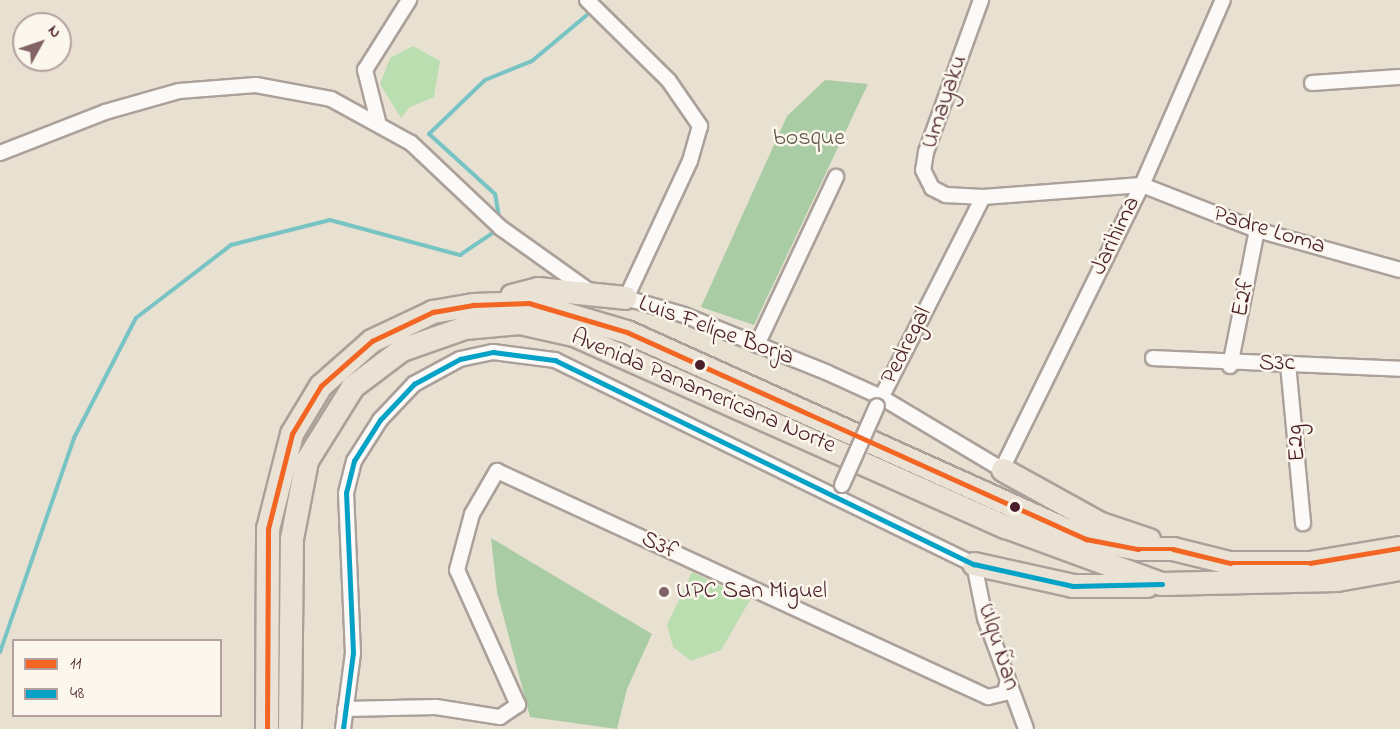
<!DOCTYPE html>
<html>
<head>
<meta charset="utf-8">
<style>
  body { margin:0 }
  #map { position:relative; width:1400px; height:729px; overflow:hidden; background:#e8e0d1; font-family:"Indie Flower",sans-serif }
  div>[style] { position:absolute }
  [style*='--x'] { left:calc(var(--x)*1px); top:calc(var(--y)*1px); width:calc(var(--w)*1px); rotate:calc(var(--a)*1deg) }
  .green>* { inset:0; background:#bbdeb1 }
  .forest>* { inset:0; background:#aacca4 }
  .stream>* { height:4px; margin:-2px; padding:0 2px; transform-origin:2px; border-radius:2px; background:#78c3c4 }
  .roads { filter:drop-shadow(2px 0 #aca19a) drop-shadow(-2px 0 #aca19a) drop-shadow(0 2px #aca19a) drop-shadow(0 -2px #aca19a) }
  .minor>* { height:14px; margin:-7px; padding:0 7px; transform-origin:7px; border-radius:7px; background:#fcfaf8 }
  .trunk>* { height:22px; margin:-11px; padding:0 11px; transform-origin:11px; border-radius:11px; background:#ebe2d6 }
  .bridges { filter:drop-shadow(2px 0 #aca19a) drop-shadow(-2px 0 #aca19a) drop-shadow(0 2px #aca19a) drop-shadow(0 -2px #aca19a) }
  .minor-bridge>* { height:14px; margin:-7px; padding:0 7px; transform-origin:7px; border-radius:7px; background:#fcfaf8 }
  .bus-1>* { height:4.5px; margin:-2.25px; padding:0 2.25px; transform-origin:2.25px; border-radius:2.25px; background:#f26522 }
  .bus-2>* { height:4.5px; margin:-2.25px; padding:0 2.25px; transform-origin:2.25px; border-radius:2.25px; background:#04a2c6 }
  .dots>* { width:16px; height:16px; translate:-50% -50%; box-sizing:border-box; border:3px solid #fbf7ec; border-radius:50% }
  span { translate:-50% -50%; white-space:nowrap; text-align:center; line-height:1.15; -webkit-text-stroke:5px #fbf7ec; paint-order:stroke }
  .street-label { font-size:24px; color:#4a1f2b }
  .park-label { font-size:24px; color:#61584b }
  .poi-label { font-size:24px; color:#4a1f2b }
  .left { translate:0 -50%; text-align:left }
  .legend { position:absolute; left:12px; top:639px; width:210px; height:78px; box-sizing:border-box; background:#fbf7ec; border:2px solid #b4a19f; margin:0; padding:8px 10px; list-style:none; font-size:18px; color:#4a1f2b }
  .legend li { display:flex; align-items:center; gap:12px; height:30px }
  .legend b { width:30px; border:2px solid #b4a19f }
  .north { position:absolute; left:12px; top:12px; width:60px; height:60px; box-sizing:border-box; background:#fbf7ec; border:2px solid #b4a19f; border-radius:50%; rotate:50deg; font-size:16px; font-weight:700; line-height:24px; text-align:center; color:#4a1f2b }
  .north::after { content:''; display:block; margin:auto; width:21px; height:27px; background:#816365; clip-path:polygon(50% 0,100% 100%,50% 72%,0 100%) }
</style>
</head>
<body>
<div id="map">
  <div class="green">
    <div style="clip-path:polygon(413px 46px,440px 61px,434px 97px,410px 107px,401px 118px,380px 84px,390px 58px)"></div>
    <div style="clip-path:polygon(692px 572px,750px 600px,721px 650px,691px 661px,673px 647px,667px 625px)"></div>
  </div>
  <div class="forest">
    <div style="clip-path:polygon(825px 80px,868px 84px,754px 325px,701px 307px,787px 116px)"></div>
    <div style="clip-path:polygon(491px 538px,652px 634px,627px 689px,617px 729px,530px 717px,497px 592px)"></div>
  </div>
  <div class="stream">
    <div style="--x:500;--y:222;--w:28;--a:-100"></div>
    <div style="--x:495;--y:194;--w:89;--a:-137.7"></div>
    <div style="--x:429;--y:134;--w:78;--a:-44"></div>
    <div style="--x:485;--y:80;--w:51;--a:-22"></div>
    <div style="--x:532;--y:61;--w:72;--a:-39.9"></div>
    <div style="--x:0;--y:652;--w:226;--a:-70.9"></div>
    <div style="--x:74;--y:438;--w:135;--a:-62.7"></div>
    <div style="--x:136;--y:318;--w:120;--a:-37.5"></div>
    <div style="--x:231;--y:245;--w:102;--a:-14.2"></div>
    <div style="--x:330;--y:220;--w:135;--a:15.1"></div>
    <div style="--x:460;--y:255;--w:45;--a:-34"></div>
  </div>
  <div class="roads">
    <div class="minor">
      <div style="--x:587;--y:0;--w:115;--a:44.6"></div>
      <div style="--x:669;--y:81;--w:55;--a:55.4"></div>
      <div style="--x:700;--y:126;--w:36;--a:106"></div>
      <div style="--x:690;--y:161;--w:151;--a:115"></div>
      <div style="--x:626;--y:298;--w:60;--a:16.3"></div>
      <div style="--x:684;--y:315;--w:155;--a:21.9"></div>
      <div style="--x:828;--y:373;--w:58;--a:24.4"></div>
      <div style="--x:881;--y:397;--w:142;--a:30.9"></div>
      <div style="--x:981;--y:0;--w:162;--a:109.9"></div>
      <div style="--x:926;--y:152;--w:18;--a:99"></div>
      <div style="--x:923;--y:170;--w:20;--a:63"></div>
      <div style="--x:932;--y:188;--w:16;--a:27"></div>
      <div style="--x:946;--y:195;--w:37;--a:3"></div>
      <div style="--x:983;--y:197;--w:159;--a:-4.3"></div>
      <div style="--x:1142;--y:185;--w:123;--a:21.4"></div>
      <div style="--x:1257;--y:230;--w:148;--a:15.6"></div>
      <div style="--x:1312;--y:83;--w:88;--a:-3.9"></div>
      <div style="--x:378;--y:121;--w:53;--a:-104.3"></div>
      <div style="--x:365;--y:70;--w:83;--a:-57.8"></div>
      <div style="--x:0;--y:153;--w:113;--a:-21.3"></div>
      <div style="--x:105;--y:112;--w:77;--a:-15.8"></div>
      <div style="--x:179;--y:91;--w:77;--a:-4.5"></div>
      <div style="--x:256;--y:85;--w:76;--a:10.6"></div>
      <div style="--x:331;--y:99;--w:91;--a:28.8"></div>
      <div style="--x:411;--y:143;--w:124;--a:43.4"></div>
      <div style="--x:501;--y:228;--w:107;--a:35.5"></div>
      <div style="--x:757;--y:345;--w:186;--a:-64.8"></div>
      <div style="--x:1153;--y:358;--w:247;--a:2.5"></div>
      <div style="--x:1288;--y:364;--w:160;--a:84.6"></div>
      <div style="--x:1230;--y:366;--w:139;--a:-78.8"></div>
      <div style="--x:878;--y:404;--w:232;--a:-63.1"></div>
      <div style="--x:1002;--y:469;--w:317;--a:-63.8"></div>
      <div style="--x:1142;--y:185;--w:202;--a:-66.4"></div>
      <div style="--x:345;--y:709;--w:91;--a:-1.3"></div>
      <div style="--x:436;--y:707;--w:65;--a:8.9"></div>
      <div style="--x:500;--y:717;--w:22;--a:-34"></div>
      <div style="--x:518;--y:705;--w:148;--a:-114.3"></div>
      <div style="--x:457;--y:570;--w:58;--a:-75"></div>
      <div style="--x:472;--y:514;--w:50;--a:-59.8"></div>
      <div style="--x:497;--y:471;--w:541;--a:24.72"></div>
      <div style="--x:988;--y:697;--w:17;--a:-13"></div>
      <div style="--x:1005;--y:693;--w:14;--a:-78"></div>
      <div style="--x:343;--y:729;--w:77;--a:-82.5"></div>
      <div style="--x:353;--y:653;--w:160;--a:-92.5"></div>
      <div style="--x:346;--y:493;--w:33;--a:-76"></div>
      <div style="--x:354;--y:461;--w:49;--a:-57.6"></div>
      <div style="--x:380;--y:420;--w:50;--a:-46.6"></div>
      <div style="--x:414;--y:384;--w:52;--a:-28.5"></div>
      <div style="--x:460;--y:359;--w:34;--a:-12"></div>
      <div style="--x:493;--y:352;--w:63;--a:7.4"></div>
      <div style="--x:555;--y:360;--w:466;--a:26"></div>
      <div style="--x:974;--y:564;--w:55;--a:78.5"></div>
      <div style="--x:985;--y:618;--w:118;--a:69.7"></div>
    </div>
    <div class="trunk">
      <div style="--x:512;--y:296;--w:27;--a:-15"></div>
      <div style="--x:538;--y:289;--w:88;--a:5.8"></div>
      <div style="--x:1003;--y:470;--w:112;--a:28.9"></div>
      <div style="--x:1101;--y:524;--w:51;--a:18.4"></div>
      <div style="--x:974;--y:564;--w:101;--a:12.5"></div>
      <div style="--x:1073;--y:586;--w:74;--a:0"></div>
      <div style="--x:267;--y:729;--w:200;--a:-89.7"></div>
      <div style="--x:268;--y:529;--w:98;--a:-75.8"></div>
      <div style="--x:292;--y:434;--w:56;--a:-58.9"></div>
      <div style="--x:321;--y:386;--w:68;--a:-41.4"></div>
      <div style="--x:372;--y:341;--w:68;--a:-25.4"></div>
      <div style="--x:433;--y:312;--w:42;--a:-9.7"></div>
      <div style="--x:474;--y:305;--w:55;--a:-2.1"></div>
      <div style="--x:529;--y:303;--w:102;--a:16.5"></div>
      <div style="--x:627;--y:332;--w:504;--a:24.27"></div>
      <div style="--x:1086;--y:539;--w:53;--a:10.9"></div>
      <div style="--x:1138;--y:549;--w:35;--a:0"></div>
      <div style="--x:1173;--y:549;--w:59;--a:13.8"></div>
      <div style="--x:1230;--y:563;--w:80;--a:0"></div>
      <div style="--x:1310;--y:563;--w:91;--a:-9.5"></div>
      <div style="--x:290;--y:729;--w:190;--a:-89.4"></div>
      <div style="--x:292;--y:539;--w:79;--a:-79.1"></div>
      <div style="--x:307;--y:461;--w:87;--a:-58.1"></div>
      <div style="--x:353;--y:387;--w:61;--a:-37.1"></div>
      <div style="--x:402;--y:350;--w:67;--a:-19.2"></div>
      <div style="--x:465;--y:328;--w:55;--a:-5.2"></div>
      <div style="--x:520;--y:323;--w:55;--a:12.5"></div>
      <div style="--x:574;--y:335;--w:473;--a:24"></div>
      <div style="--x:1006;--y:527;--w:166;--a:20.1"></div>
      <div style="--x:1162;--y:584;--w:175;--a:-1.3"></div>
      <div style="--x:1337;--y:580;--w:64;--a:-9.9"></div>
    </div>
  </div>
  <div class="bridges">
    <div class="minor-bridge">
      <div style="--x:842;--y:485;--w:86;--a:-66.1"></div>
    </div>
  </div>
  <div class="bus-1">
    <div style="--x:267;--y:729;--w:200;--a:-89.7"></div>
    <div style="--x:268;--y:529;--w:98;--a:-75.8"></div>
    <div style="--x:292;--y:434;--w:56;--a:-58.9"></div>
    <div style="--x:321;--y:386;--w:68;--a:-41.4"></div>
    <div style="--x:372;--y:341;--w:68;--a:-25.4"></div>
    <div style="--x:433;--y:312;--w:42;--a:-9.7"></div>
    <div style="--x:474;--y:305;--w:55;--a:-2.1"></div>
    <div style="--x:529;--y:303;--w:102;--a:16.5"></div>
    <div style="--x:627;--y:332;--w:504;--a:24.27"></div>
    <div style="--x:1086;--y:539;--w:53;--a:10.9"></div>
    <div style="--x:1138;--y:549;--w:35;--a:0"></div>
    <div style="--x:1173;--y:549;--w:59;--a:13.8"></div>
    <div style="--x:1230;--y:563;--w:80;--a:0"></div>
    <div style="--x:1310;--y:563;--w:91;--a:-9.5"></div>
  </div>
  <div class="bus-2">
    <div style="--x:343;--y:729;--w:77;--a:-82.5"></div>
    <div style="--x:353;--y:653;--w:160;--a:-92.5"></div>
    <div style="--x:346;--y:493;--w:33;--a:-76"></div>
    <div style="--x:354;--y:461;--w:49;--a:-57.6"></div>
    <div style="--x:380;--y:420;--w:50;--a:-46.6"></div>
    <div style="--x:414;--y:384;--w:52;--a:-28.5"></div>
    <div style="--x:460;--y:359;--w:34;--a:-12"></div>
    <div style="--x:493;--y:352;--w:63;--a:7.4"></div>
    <div style="--x:555;--y:360;--w:466;--a:26"></div>
    <div style="--x:974;--y:564;--w:101;--a:12.5"></div>
    <div style="--x:1073;--y:586;--w:89;--a:-1.3"></div>
  </div>
  <div class="dots">
    <div style="left:700px;top:365px;background:#4a1f2b"></div>
    <div style="left:1015px;top:507px;background:#4a1f2b"></div>
    <div style="left:664px;top:592px;background:#816365"></div>
  </div>
  <div class="street-label">
    <span style="left:945px;top:102px;rotate:-71deg">Umayaku</span>
    <span style="left:1269px;top:231px;rotate:17deg">Padre Loma</span>
    <span style="left:1116px;top:236px;rotate:-64deg">Jarihima</span>
    <span style="left:1244px;top:298px;rotate:-79deg">E2f</span>
    <span style="left:716px;top:331px;rotate:20deg">Luis Felipe Borja</span>
    <span style="left:907px;top:346px;rotate:-63deg">Pedregal</span>
    <span style="left:1277px;top:364px;rotate:-1deg">S3c</span>
    <span style="left:703px;top:392px;rotate:23deg">Avenida Panamericana Norte</span>
    <span style="left:1297px;top:443px;rotate:-95deg">E2g</span>
    <span style="left:659px;top:546px;rotate:25deg">S3f</span>
    <span style="left:998px;top:647px;rotate:72deg">Ulqu Ñan</span>
  </div>
  <div class="park-label">
    <span style="left:809px;top:139px">bosque</span>
  </div>
  <div class="poi-label">
    <span class="left" style="left:676px;top:592px">UPC San Miguel</span>
  </div>
  <ul class="legend">
  <li><b style="height:8px;background:#f26522"></b>11</li>
  <li><b style="height:8px;background:#04a2c6"></b>48</li>
  </ul>
  <div class="north">N</div>
</div>
</body>
</html>
